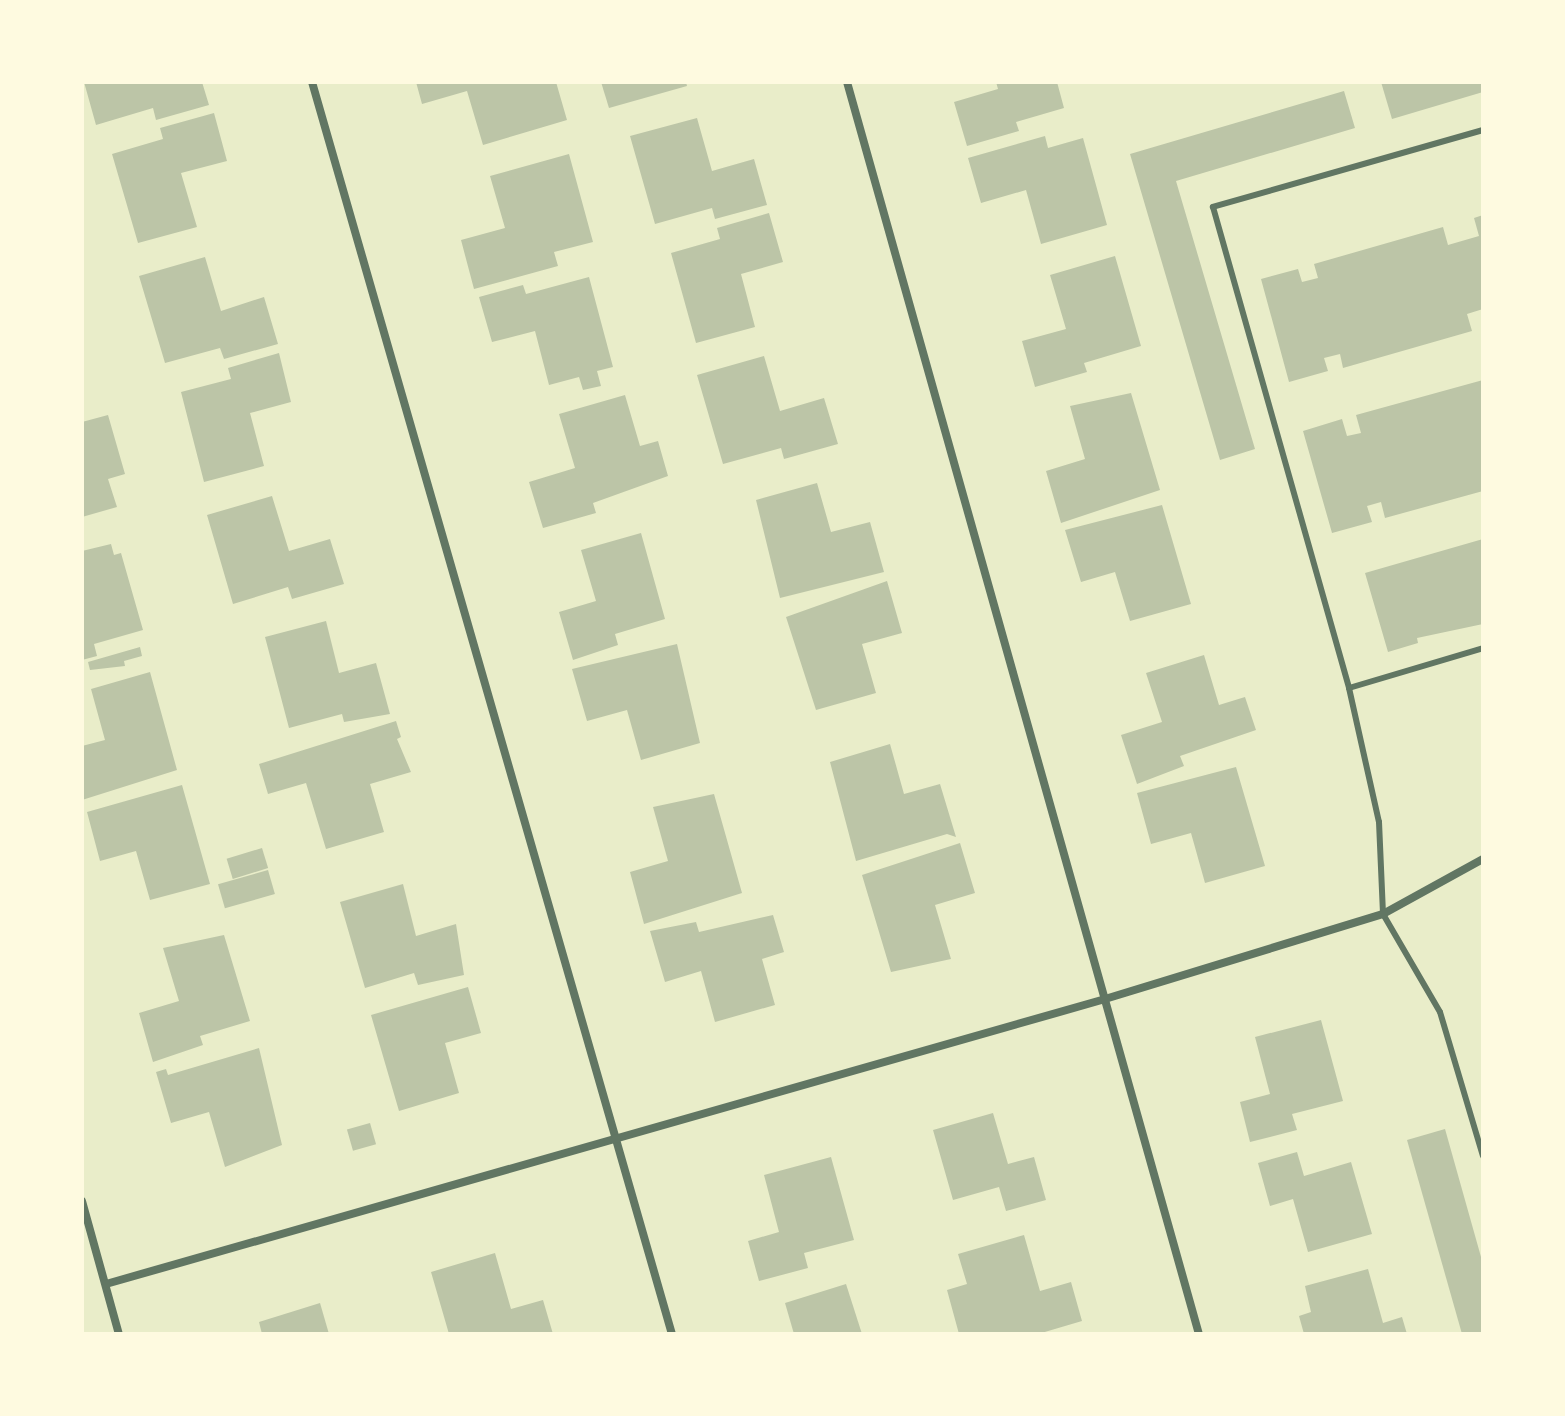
<!DOCTYPE html>
<html>
<head>
<meta charset="utf-8">
<style>
  body { margin:0 }
  #map { position:relative; width:1565px; height:1416px; overflow:hidden; background:#e9edc9; font-family:"Asap Condensed",sans-serif }
  div>[style] { position:absolute }
  [style*='--x'] { left:calc(var(--x)*1px); top:calc(var(--y)*1px); width:calc(var(--w)*1px); rotate:calc(var(--a)*1deg) }
  .building>* { inset:0; background:#bcc5a7; transform-origin:0 0 }
  .service>* { height:6px; margin:-3px; padding:0 3px; transform-origin:3px; border-radius:3px; background:#617663 }
  .minor>* { height:8px; margin:-4px; padding:0 4px; transform-origin:4px; border-radius:4px; background:#617663 }
  span { translate:-50% -50%; white-space:nowrap; text-align:center; line-height:1.15; -webkit-text-stroke:7px #fefae0; paint-order:stroke }
  .frame { position:absolute; inset:0; border:84px solid #fefae0; pointer-events:none }
</style>
</head>
<body>
<div id="map">
  <div class="building">
    <div style="clip-path:polygon(84px 82px,202px 82px,209px 105px,156px 120px,153px 108px,96px 125px)"></div>
    <div style="clip-path:polygon(416px 82px,556px 82px,567px 120px,483px 145px,467px 91px,422px 104px)"></div>
    <div style="clip-path:polygon(601px 82px,686px 82px,687px 86px,609px 108px)"></div>
    <div style="clip-path:polygon(996px 82px,1057px 82px,1064px 108px,1016px 122px,1019px 131px,967px 146px,954px 102px,998px 89px)"></div>
    <div style="clip-path:polygon(1381px 82px,1483px 82px,1483px 92px,1392px 119px)"></div>
    <div style="clip-path:polygon(1344px 91px,1355px 128px,1176px 181px,1255px 449px,1220px 460px,1130px 154px)"></div>
    <div style="clip-path:polygon(214px 113px,227px 161px,181px 173px,197px 227px,138px 243px,112px 154px,163px 139px,160px 128px)"></div>
    <div style="clip-path:polygon(697px 118px,712px 171px,754px 159px,767px 205px,715px 219px,712px 208px,655px 224px,630px 136px)"></div>
    <div style="clip-path:polygon(1045px 136px,1048px 148px,1083px 138px,1107px 225px,1041px 244px,1026px 190px,981px 203px,968px 158px)"></div>
    <div style="clip-path:polygon(569px 154px,593px 242px,554px 252px,558px 266px,474px 289px,461px 240px,505px 228px,490px 176px)"></div>
    <div style="clip-path:polygon(769px 213px,783px 262px,741px 274px,755px 327px,696px 343px,671px 253px,720px 239px,717px 228px)"></div>
    <div style="clip-path:polygon(1483px 215px,1483px 309px,1467px 314px,1472px 331px,1343px 368px,1340px 354px,1324px 358px,1328px 371px,1289px 382px,1261px 279px,1298px 269px,1302px 282px,1318px 278px,1314px 264px,1443px 227px,1448px 245px,1479px 236px,1474px 218px)"></div>
    <div style="clip-path:polygon(1115px 256px,1141px 346px,1084px 363px,1087px 372px,1035px 387px,1022px 341px,1066px 329px,1050px 275px)"></div>
    <div style="clip-path:polygon(205px 257px,221px 311px,264px 297px,278px 344px,224px 359px,220px 348px,165px 363px,139px 276px)"></div>
    <div style="clip-path:polygon(589px 277px,613px 367px,597px 371px,601px 386px,583px 390px,579px 377px,549px 385px,535px 331px,492px 342px,479px 297px,523px 285px,526px 294px)"></div>
    <div style="clip-path:polygon(279px 353px,291px 402px,250px 413px,264px 466px,204px 482px,181px 392px,231px 379px,228px 368px)"></div>
    <div style="clip-path:polygon(764px 356px,780px 411px,824px 398px,838px 444px,784px 459px,781px 448px,723px 464px,697px 375px)"></div>
    <div style="clip-path:polygon(1483px 380px,1483px 491px,1385px 518px,1381px 502px,1367px 506px,1372px 522px,1332px 533px,1303px 431px,1342px 419px,1347px 436px,1361px 433px,1356px 415px)"></div>
    <div style="clip-path:polygon(1131px 393px,1160px 490px,1061px 523px,1046px 471px,1085px 459px,1070px 406px)"></div>
    <div style="clip-path:polygon(625px 395px,640px 446px,658px 441px,668px 476px,593px 503px,596px 513px,543px 528px,529px 482px,575px 468px,559px 414px)"></div>
    <div style="clip-path:polygon(108px 415px,125px 474px,108px 479px,117px 507px,82px 517px,82px 422px)"></div>
    <div style="clip-path:polygon(817px 483px,831px 532px,870px 522px,884px 572px,780px 598px,756px 500px)"></div>
    <div style="clip-path:polygon(272px 496px,289px 551px,330px 539px,344px 584px,292px 599px,288px 587px,233px 604px,207px 515px)"></div>
    <div style="clip-path:polygon(1162px 505px,1191px 604px,1130px 621px,1115px 572px,1081px 582px,1065px 530px)"></div>
    <div style="clip-path:polygon(641px 533px,665px 619px,615px 634px,618px 645px,573px 660px,559px 612px,596px 601px,581px 550px)"></div>
    <div style="clip-path:polygon(1483px 539px,1483px 624px,1417px 638px,1418px 643px,1388px 652px,1365px 573px)"></div>
    <div style="clip-path:polygon(111px 544px,114px 555px,121px 553px,143px 630px,94px 644px,97px 656px,82px 660px,82px 551px)"></div>
    <div style="clip-path:polygon(887px 581px,902px 633px,862px 644px,876px 693px,816px 710px,786px 617px)"></div>
    <div style="clip-path:polygon(326px 621px,339px 673px,376px 663px,390px 714px,344px 722px,342px 714px,289px 728px,265px 637px)"></div>
    <div style="clip-path:polygon(677px 644px,700px 743px,641px 760px,627px 710px,587px 721px,572px 669px)"></div>
    <div style="clip-path:polygon(140px 647px,142px 656px,124px 661px,125px 666px,90px 670px,88px 662px)"></div>
    <div style="clip-path:polygon(1204px 655px,1219px 705px,1245px 697px,1256px 730px,1180px 756px,1184px 766px,1137px 784px,1121px 735px,1162px 722px,1146px 673px)"></div>
    <div style="clip-path:polygon(150px 672px,177px 770px,82px 800px,82px 746px,105px 740px,91px 689px)"></div>
    <div style="clip-path:polygon(396px 721px,401px 737px,397px 739px,411px 772px,370px 784px,384px 832px,326px 849px,306px 783px,268px 794px,259px 764px)"></div>
    <div style="clip-path:polygon(890px 744px,904px 794px,940px 784px,956px 837px,947px 834px,856px 861px,830px 762px)"></div>
    <div style="clip-path:polygon(1236px 767px,1265px 866px,1205px 883px,1191px 833px,1151px 844px,1137px 793px)"></div>
    <div style="clip-path:polygon(182px 785px,210px 884px,150px 900px,136px 851px,100px 861px,87px 812px)"></div>
    <div style="clip-path:polygon(714px 794px,742px 893px,644px 924px,630px 872px,668px 861px,653px 807px)"></div>
    <div style="clip-path:polygon(960px 843px,975px 893px,935px 905px,951px 959px,891px 972px,862px 875px)"></div>
    <div style="left:262px;top:848px;width:21px;height:37px;rotate:73deg"></div>
    <div style="left:268px;top:870px;width:25px;height:52px;rotate:74deg"></div>
    <div style="clip-path:polygon(403px 884px,416px 936px,456px 924px,464px 975px,418px 985px,414px 973px,365px 988px,340px 902px)"></div>
    <div style="clip-path:polygon(773px 915px,784px 952px,762px 959px,775px 1005px,715px 1022px,701px 971px,665px 982px,650px 931px,696px 922px,699px 932px)"></div>
    <div style="clip-path:polygon(224px 935px,250px 1021px,200px 1036px,203px 1045px,153px 1062px,139px 1013px,179px 1001px,163px 948px)"></div>
    <div style="clip-path:polygon(468px 987px,481px 1033px,445px 1043px,459px 1093px,399px 1111px,371px 1015px)"></div>
    <div style="clip-path:polygon(1321px 1020px,1343px 1101px,1292px 1114px,1297px 1130px,1250px 1142px,1240px 1102px,1270px 1094px,1255px 1037px)"></div>
    <div style="clip-path:polygon(259px 1048px,282px 1145px,225px 1167px,209px 1112px,171px 1123px,156px 1072px,166px 1069px,168px 1075px)"></div>
    <div style="clip-path:polygon(993px 1113px,1008px 1164px,1034px 1157px,1046px 1200px,1006px 1211px,999px 1187px,953px 1200px,933px 1130px)"></div>
    <div style="left:370px;top:1123px;width:22px;height:24px;rotate:74deg"></div>
    <div style="clip-path:polygon(1445px 1129px,1483px 1264px,1483px 1334px,1462px 1334px,1407px 1140px)"></div>
    <div style="clip-path:polygon(1297px 1152px,1304px 1176px,1351px 1162px,1372px 1234px,1308px 1252px,1293px 1199px,1270px 1206px,1258px 1163px)"></div>
    <div style="clip-path:polygon(831px 1157px,854px 1240px,804px 1253px,808px 1268px,759px 1281px,748px 1241px,779px 1232px,764px 1175px)"></div>
    <div style="clip-path:polygon(1024px 1235px,1040px 1291px,1071px 1282px,1082px 1321px,1038px 1334px,959px 1334px,947px 1290px,967px 1284px,958px 1254px)"></div>
    <div style="clip-path:polygon(495px 1253px,511px 1309px,543px 1300px,553px 1334px,449px 1334px,431px 1272px)"></div>
    <div style="clip-path:polygon(1368px 1269px,1383px 1323px,1402px 1317px,1407px 1334px,1304px 1334px,1299px 1316px,1311px 1312px,1305px 1286px)"></div>
    <div style="clip-path:polygon(846px 1284px,862px 1334px,794px 1334px,785px 1303px)"></div>
    <div style="clip-path:polygon(320px 1303px,329px 1334px,262px 1334px,259px 1322px)"></div>
  </div>
  <div class="service">
    <div style="--x:1483;--y:130;--w:281;--a:164.1"></div>
    <div style="--x:1213;--y:207;--w:500;--a:74.2"></div>
    <div style="--x:1349;--y:688;--w:140;--a:-16.6"></div>
    <div style="--x:1349;--y:688;--w:137;--a:77.4"></div>
    <div style="--x:1379;--y:822;--w:92;--a:87.5"></div>
    <div style="--x:1383;--y:914;--w:113;--a:59.8"></div>
    <div style="--x:1440;--y:1012;--w:150;--a:73.4"></div>
  </div>
  <div class="minor">
    <div style="--x:312;--y:82;--w:1303;--a:73.96"></div>
    <div style="--x:847;--y:82;--w:1301;--a:74.3"></div>
    <div style="--x:82;--y:1201;--w:138;--a:74.5"></div>
    <div style="--x:106;--y:1284;--w:1039;--a:-15.92"></div>
    <div style="--x:1105;--y:999;--w:291;--a:-17"></div>
    <div style="--x:1383;--y:914;--w:114;--a:-28.8"></div>
  </div>
  <div class="frame"></div>
</div>
</body>
</html>
